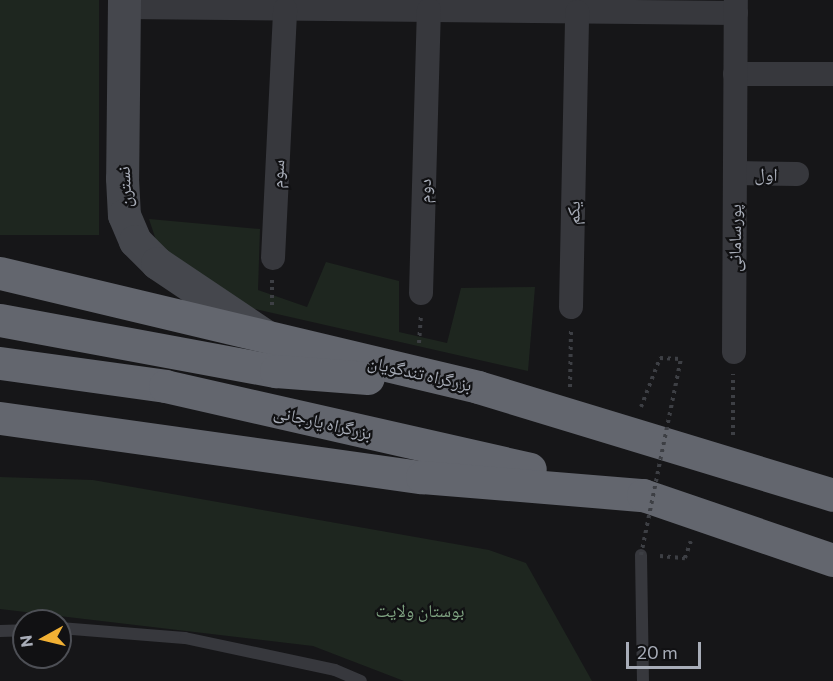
<!DOCTYPE html>
<html>
<head>
<meta charset="utf-8">
<style>
  body { margin:0 }
  #map { position:relative; width:833px; height:681px; overflow:hidden; background:#161618; font-family:Commissioner,"Noto Naskh Arabic",sans-serif }
  div>[style] { position:absolute }
  [style*='--x'] { left:calc(var(--x)*1px); top:calc(var(--y)*1px); width:calc(var(--w)*1px); rotate:calc(var(--a)*1deg) }
  .green>* { inset:0; background:#1e261f; transform-origin:0 0 }
  .path>* { height:4px; margin-top:-2px; transform-origin:0; background:repeating-linear-gradient(90deg,#3d3f44 0 3px,transparent 0 7.5px) }
  .lane>* { height:12px; margin:-6px; padding:0 6px; transform-origin:6px; border-radius:6px; background:#37383d }
  .street>* { height:24px; margin:-12px; padding:0 12px; transform-origin:12px; border-radius:12px; background:#37383d }
  .secondary>* { height:33px; margin:-16.5px; padding:0 16.5px; transform-origin:16.5px; border-radius:16.5px; background:#45474d }
  .highway>* { height:33px; margin:-16.5px; padding:0 16.5px; transform-origin:16.5px; border-radius:16.5px; background:#63666e }
  .path-bridge>* { height:4px; margin-top:-2px; transform-origin:0; background:repeating-linear-gradient(90deg,#3d3f44 0 3px,transparent 0 7.5px) }
  span { translate:-50% -50%; white-space:nowrap; text-align:center; line-height:1.15; -webkit-text-stroke:4.5px #111113; paint-order:stroke }
  .street-label { font-size:18px; color:#a8adb8 }
  .park-label { font-size:18px; color:#7fa381 }
  .north { position:absolute; left:12px; top:609px; width:60px; height:60px; box-sizing:border-box; background:#111113; border:2px solid #4d4f55; border-radius:50%; rotate:262deg; font-size:16px; font-weight:700; line-height:24px; text-align:center; color:#a8adb8 }
  .north::after { content:''; display:block; margin:auto; width:21px; height:27px; background:#f2b134; clip-path:polygon(50% 0,100% 100%,50% 72%,0 100%) }
  .scale { position:absolute; left:626px; top:642px; width:75px; height:27px; box-sizing:border-box; border:3px solid #a8adb8; border-top:0; padding-left:8px; font-size:18px; line-height:21px; white-space:nowrap; color:#a8adb8; -webkit-text-stroke:4px #111113; paint-order:stroke }
</style>
</head>
<body>
<div id="map">
  <div class="green">
    <div style="left:0;top:0;width:99px;height:235px"></div>
    <div style="clip-path:polygon(149px 219px,260px 229px,258px 290px,307px 307px,326px 262px,399px 281px,399px 332px,447px 343px,461px 288px,535px 287px,528px 371px,255px 309px,189px 279px,159px 249px)"></div>
    <div style="clip-path:polygon(0 477px,93px 480px,489px 550px,526px 563px,592px 681px,404px 681px,313px 646px,0 609px)"></div>
  </div>
  <div class="path">
    <div style="--x:272;--y:305;--w:25;--a:-90"></div>
    <div style="--x:419;--y:343;--w:28;--a:-86"></div>
    <div style="--x:570;--y:387;--w:58;--a:-89"></div>
    <div style="--x:641;--y:407;--w:53;--a:-68.8"></div>
    <div style="--x:660;--y:358;--w:21;--a:3"></div>
    <div style="--x:733;--y:435;--w:61;--a:-90"></div>
    <div style="--x:660;--y:556;--w:25;--a:5"></div>
    <div style="--x:685;--y:558;--w:18;--a:-71"></div>
  </div>
  <div class="lane">
    <div style="--x:641;--y:555;--w:126;--a:89.1"></div>
    <div style="--x:60;--y:628;--w:125;--a:4.6"></div>
    <div style="--x:185;--y:638;--w:153;--a:12"></div>
    <div style="--x:335;--y:670;--w:28;--a:23"></div>
    <div style="--x:0;--y:631;--w:24;--a:-2"></div>
  </div>
  <div class="street">
    <div style="--x:124;--y:7;--w:612;--a:0.56"></div>
    <div style="--x:735;--y:74;--w:98;--a:0"></div>
    <div style="--x:735;--y:173;--w:62;--a:0.9"></div>
    <div style="--x:273;--y:258;--w:249;--a:-87.2"></div>
    <div style="--x:421;--y:293;--w:283;--a:-88.4"></div>
    <div style="--x:571;--y:307;--w:295;--a:-88.8"></div>
    <div style="--x:734;--y:352;--w:352;--a:-89.7"></div>
  </div>
  <div class="secondary">
    <div style="--x:124;--y:0;--w:178;--a:90.6"></div>
    <div style="--x:122;--y:178;--w:37;--a:87"></div>
    <div style="--x:124;--y:215;--w:28;--a:67"></div>
    <div style="--x:135;--y:241;--w:31;--a:45"></div>
    <div style="--x:157;--y:263;--w:129;--a:33.9"></div>
  </div>
  <div class="highway">
    <div style="--x:0;--y:273;--w:491;--a:13.4"></div>
    <div style="--x:478;--y:387;--w:371;--a:16.9"></div>
    <div style="--x:0;--y:320;--w:281;--a:10.5"></div>
    <div style="--x:276;--y:371;--w:92;--a:4.4"></div>
    <div style="--x:0;--y:363;--w:167;--a:7.9"></div>
    <div style="--x:165;--y:386;--w:374;--a:12.8"></div>
    <div style="--x:0;--y:418;--w:426;--a:8"></div>
    <div style="--x:422;--y:477;--w:222;--a:4.7"></div>
    <div style="--x:643;--y:495;--w:201;--a:18.9"></div>
  </div>
  <div class="path-bridge">
    <div style="--x:641;--y:555;--w:200;--a:-78.5"></div>
  </div>
  <div class="street-label">
    <span style="left:277px;top:174px;rotate:-87deg">سوم</span>
    <span style="left:766px;top:174px;rotate:1deg">اول</span>
    <span style="left:124px;top:187px;rotate:-93deg">نسترن</span>
    <span style="left:424px;top:191px;rotate:-88deg">دوم</span>
    <span style="left:573px;top:213px;rotate:-89deg">یکم</span>
    <span style="left:734px;top:238px;rotate:-90deg">پورسامانی</span>
    <span style="left:420px;top:373px;rotate:13deg">بزرگراه تندگویان</span>
    <span style="left:323px;top:422px;rotate:13deg">بزرگراه یارجانی</span>
  </div>
  <div class="park-label">
    <span style="left:420px;top:610px">بوستان ولایت</span>
  </div>
  <div class="north">N</div>
  <div class="scale">20 m</div>
</div>
</body>
</html>
